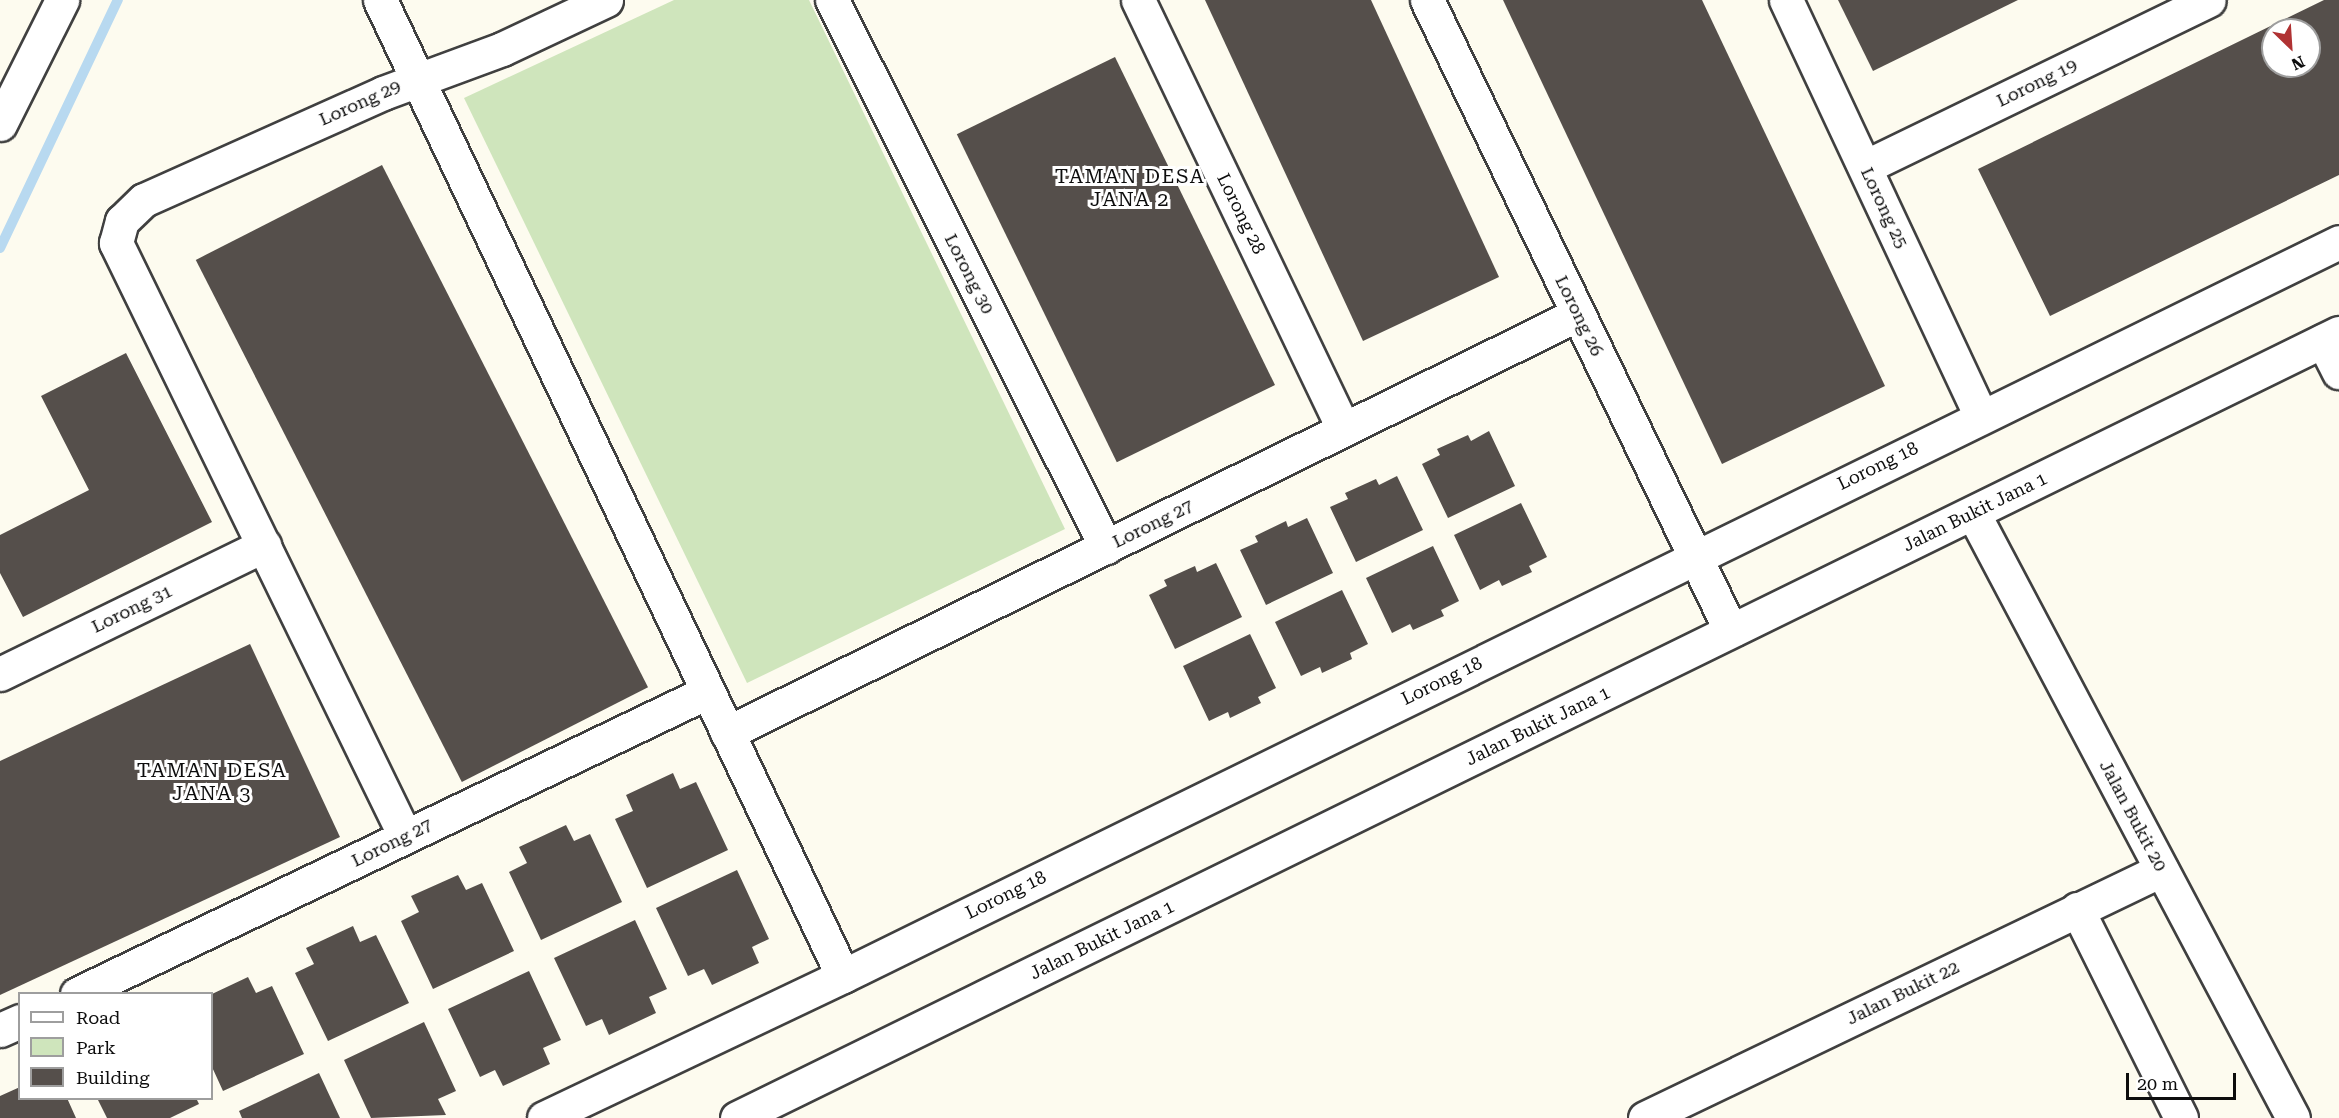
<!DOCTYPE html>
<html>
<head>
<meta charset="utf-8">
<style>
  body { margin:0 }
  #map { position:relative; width:2339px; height:1118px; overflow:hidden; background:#fdfbef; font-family:"Roboto Serif",serif }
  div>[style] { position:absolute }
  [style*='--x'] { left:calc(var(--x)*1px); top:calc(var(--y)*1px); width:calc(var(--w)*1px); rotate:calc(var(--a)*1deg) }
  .green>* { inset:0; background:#cfe5bc }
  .stream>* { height:10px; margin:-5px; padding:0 5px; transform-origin:5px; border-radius:5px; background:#b8d9f0 }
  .building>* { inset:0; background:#554f4b; transform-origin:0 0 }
  .roads { filter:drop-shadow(2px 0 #404040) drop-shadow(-2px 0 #404040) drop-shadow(0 2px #404040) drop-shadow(0 -2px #404040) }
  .minor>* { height:33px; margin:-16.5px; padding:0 16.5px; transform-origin:16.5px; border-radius:16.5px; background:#fff }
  span { translate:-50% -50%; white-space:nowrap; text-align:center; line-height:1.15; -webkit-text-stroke:6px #fff; paint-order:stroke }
  .street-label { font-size:18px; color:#0d0d0d }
  .neighbourhood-label { font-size:20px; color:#0d0d0d; letter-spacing:1.5px }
  .legend { position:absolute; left:18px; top:992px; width:195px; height:108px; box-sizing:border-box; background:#fff; border:2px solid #9e9e9e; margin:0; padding:8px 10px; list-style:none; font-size:18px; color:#0d0d0d }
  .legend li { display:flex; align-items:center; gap:12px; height:30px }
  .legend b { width:30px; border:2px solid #9e9e9e }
  .north { position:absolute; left:2261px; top:18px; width:60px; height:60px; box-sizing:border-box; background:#fff; border:2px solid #9e9e9e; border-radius:50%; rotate:155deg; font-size:16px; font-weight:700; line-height:24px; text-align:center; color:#0d0d0d }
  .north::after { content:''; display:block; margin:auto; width:21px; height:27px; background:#b03233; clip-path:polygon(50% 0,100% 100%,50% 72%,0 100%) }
  .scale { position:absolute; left:2126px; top:1073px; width:110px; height:27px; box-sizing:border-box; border:3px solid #0d0d0d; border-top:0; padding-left:8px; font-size:18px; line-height:21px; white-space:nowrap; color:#0d0d0d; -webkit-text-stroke:4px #fff; paint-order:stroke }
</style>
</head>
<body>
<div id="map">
  <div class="green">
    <div style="clip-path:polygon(674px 0,809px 0,1065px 529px,747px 683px,464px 98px)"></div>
  </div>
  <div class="stream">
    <div style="--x:0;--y:248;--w:275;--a:-64.6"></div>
  </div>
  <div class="building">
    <div style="clip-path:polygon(1205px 0,1371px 0,1499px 277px,1363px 341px)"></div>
    <div style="clip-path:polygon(1503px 0,1702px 0,1885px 386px,1722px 464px)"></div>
    <div style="clip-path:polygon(1838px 0,2018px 0,1873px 71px)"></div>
    <div style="clip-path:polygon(evenodd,2324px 0,2339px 0,2339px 175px,2050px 316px,1978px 169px,2324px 0,2273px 30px,2309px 30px,2309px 66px,2273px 66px,2273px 30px)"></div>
    <div style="left:1115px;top:57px;width:365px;height:176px;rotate:64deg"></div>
    <div style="left:382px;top:165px;width:586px;height:209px;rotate:63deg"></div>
    <div style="clip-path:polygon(126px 353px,212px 522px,23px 617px,0 573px,0 535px,89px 490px,41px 396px)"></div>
    <div style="clip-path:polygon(1489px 431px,1515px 486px,1448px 518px,1422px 464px,1440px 455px,1437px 449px,1468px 435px,1471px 441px)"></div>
    <div style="clip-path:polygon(1397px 476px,1423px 530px,1356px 562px,1330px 507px,1348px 499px,1345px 493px,1376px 479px,1379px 485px)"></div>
    <div style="clip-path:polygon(1521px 503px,1547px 557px,1529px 566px,1532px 572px,1502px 586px,1499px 580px,1480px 590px,1454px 535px)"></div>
    <div style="clip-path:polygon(1307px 518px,1333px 573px,1266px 605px,1240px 550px,1258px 542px,1255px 536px,1286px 521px,1288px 527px)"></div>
    <div style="clip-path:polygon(1433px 546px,1459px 601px,1441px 610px,1444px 616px,1413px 630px,1410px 624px,1392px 633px,1366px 578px)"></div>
    <div style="clip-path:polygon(1216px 563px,1242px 617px,1175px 649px,1149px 595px,1167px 586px,1164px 580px,1195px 566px,1197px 572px)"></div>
    <div style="clip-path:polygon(1342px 590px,1368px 644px,1350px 653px,1352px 659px,1322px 673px,1320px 667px,1301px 676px,1275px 622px)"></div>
    <div style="clip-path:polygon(1250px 634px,1276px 688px,1258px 697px,1261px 703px,1230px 718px,1228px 712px,1209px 721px,1183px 666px)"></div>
    <div style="clip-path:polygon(250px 644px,340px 837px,0 995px,0 761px)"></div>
    <div style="clip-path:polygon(673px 773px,680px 789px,696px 782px,728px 850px,647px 888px,615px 819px,633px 811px,626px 795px)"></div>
    <div style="clip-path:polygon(566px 825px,574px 841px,590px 834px,622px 902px,541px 940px,509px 872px,527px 863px,519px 847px)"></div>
    <div style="clip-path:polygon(737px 870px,769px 939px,752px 947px,759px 963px,712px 985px,704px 969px,688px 976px,656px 908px)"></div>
    <div style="clip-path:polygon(458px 875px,466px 890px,482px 883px,514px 951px,433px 989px,401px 921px,419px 912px,411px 896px)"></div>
    <div style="clip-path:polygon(635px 920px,667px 989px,649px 997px,656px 1013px,609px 1035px,602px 1019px,586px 1026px,554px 958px)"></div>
    <div style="clip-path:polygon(353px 926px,360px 942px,376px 935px,409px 1003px,328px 1041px,295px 973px,314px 964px,306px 948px)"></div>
    <div style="clip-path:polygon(529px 971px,561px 1040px,543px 1048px,550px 1064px,503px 1086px,495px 1070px,480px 1077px,448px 1009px)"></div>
    <div style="clip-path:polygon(248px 977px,256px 993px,272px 986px,304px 1054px,223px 1091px,212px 1067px,212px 994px)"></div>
    <div style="clip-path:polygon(424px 1022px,456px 1091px,438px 1099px,446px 1115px,371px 1118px,344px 1060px)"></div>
    <div style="clip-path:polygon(319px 1073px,340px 1118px,242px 1118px,239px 1111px)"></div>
    <div style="clip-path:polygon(20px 1087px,20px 1098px,67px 1098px,76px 1118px,0 1118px,0 1096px)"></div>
    <div style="clip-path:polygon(97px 1098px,196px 1098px,199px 1104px,170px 1118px,107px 1118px)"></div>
  </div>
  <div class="roads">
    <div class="minor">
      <div style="--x:380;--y:0;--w:1080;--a:64.62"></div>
      <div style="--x:832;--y:0;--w:612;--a:63.39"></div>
      <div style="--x:1138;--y:0;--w:476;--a:64.4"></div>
      <div style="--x:1427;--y:0;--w:700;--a:64.28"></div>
      <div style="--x:1786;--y:0;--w:458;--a:64.9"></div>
      <div style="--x:0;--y:124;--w:139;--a:-63.4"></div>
      <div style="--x:1865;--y:167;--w:382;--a:-25.9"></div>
      <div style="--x:2323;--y:341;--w:35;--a:63"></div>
      <div style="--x:1973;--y:513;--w:684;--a:62.12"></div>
      <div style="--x:0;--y:674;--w:294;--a:-26"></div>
      <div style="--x:727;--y:733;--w:949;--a:-26.21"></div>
      <div style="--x:405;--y:836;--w:660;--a:-115.98"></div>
      <div style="--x:116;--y:243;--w:23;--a:-75"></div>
      <div style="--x:122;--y:221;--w:30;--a:-44"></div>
      <div style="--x:144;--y:200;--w:262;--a:-24.1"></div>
      <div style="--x:383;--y:93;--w:127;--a:-20.3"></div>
      <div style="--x:502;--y:49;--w:115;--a:-25.2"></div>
      <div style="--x:2077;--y:909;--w:233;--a:63.5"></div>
      <div style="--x:77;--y:994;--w:699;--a:-25.61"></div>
      <div style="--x:0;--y:1030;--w:22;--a:-24"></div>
      <div style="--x:544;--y:1118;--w:331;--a:-25.4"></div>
      <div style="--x:843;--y:976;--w:1666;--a:-26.13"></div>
      <div style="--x:737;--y:1118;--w:1784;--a:-26.11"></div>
      <div style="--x:1645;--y:1118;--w:573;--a:-25.67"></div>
    </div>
  </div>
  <div class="street-label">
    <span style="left:2037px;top:83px;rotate:-26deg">Lorong 19</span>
    <span style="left:360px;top:103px;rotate:-24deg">Lorong 29</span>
    <span style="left:1884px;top:208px;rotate:65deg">Lorong 25</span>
    <span style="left:1241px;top:214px;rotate:64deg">Lorong 28</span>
    <span style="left:969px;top:274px;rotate:63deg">Lorong 30</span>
    <span style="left:1579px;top:316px;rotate:64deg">Lorong 26</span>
    <span style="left:1878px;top:466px;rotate:-26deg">Lorong 18</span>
    <span style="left:1975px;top:512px;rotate:-26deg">Jalan Bukit Jana 1</span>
    <span style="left:1153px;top:524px;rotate:-26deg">Lorong 27</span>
    <span style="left:132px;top:609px;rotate:-26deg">Lorong 31</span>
    <span style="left:1442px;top:681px;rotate:-26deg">Lorong 18</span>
    <span style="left:1538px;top:726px;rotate:-26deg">Jalan Bukit Jana 1</span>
    <span style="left:2133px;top:816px;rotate:62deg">Jalan Bukit 20</span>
    <span style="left:392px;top:843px;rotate:-26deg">Lorong 27</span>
    <span style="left:1006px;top:895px;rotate:-26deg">Lorong 18</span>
    <span style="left:1102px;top:940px;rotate:-26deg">Jalan Bukit Jana 1</span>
    <span style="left:1903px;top:993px;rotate:-26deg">Jalan Bukit 22</span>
  </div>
  <div class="neighbourhood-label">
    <span style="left:1130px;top:188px">TAMAN DESA<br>JANA 2</span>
    <span style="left:212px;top:782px">TAMAN DESA<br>JANA 3</span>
  </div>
  <ul class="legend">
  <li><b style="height:8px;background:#fff"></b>Road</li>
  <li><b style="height:16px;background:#cfe5bc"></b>Park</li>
  <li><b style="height:16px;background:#554f4b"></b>Building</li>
  </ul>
  <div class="north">N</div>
  <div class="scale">20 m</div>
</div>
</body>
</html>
